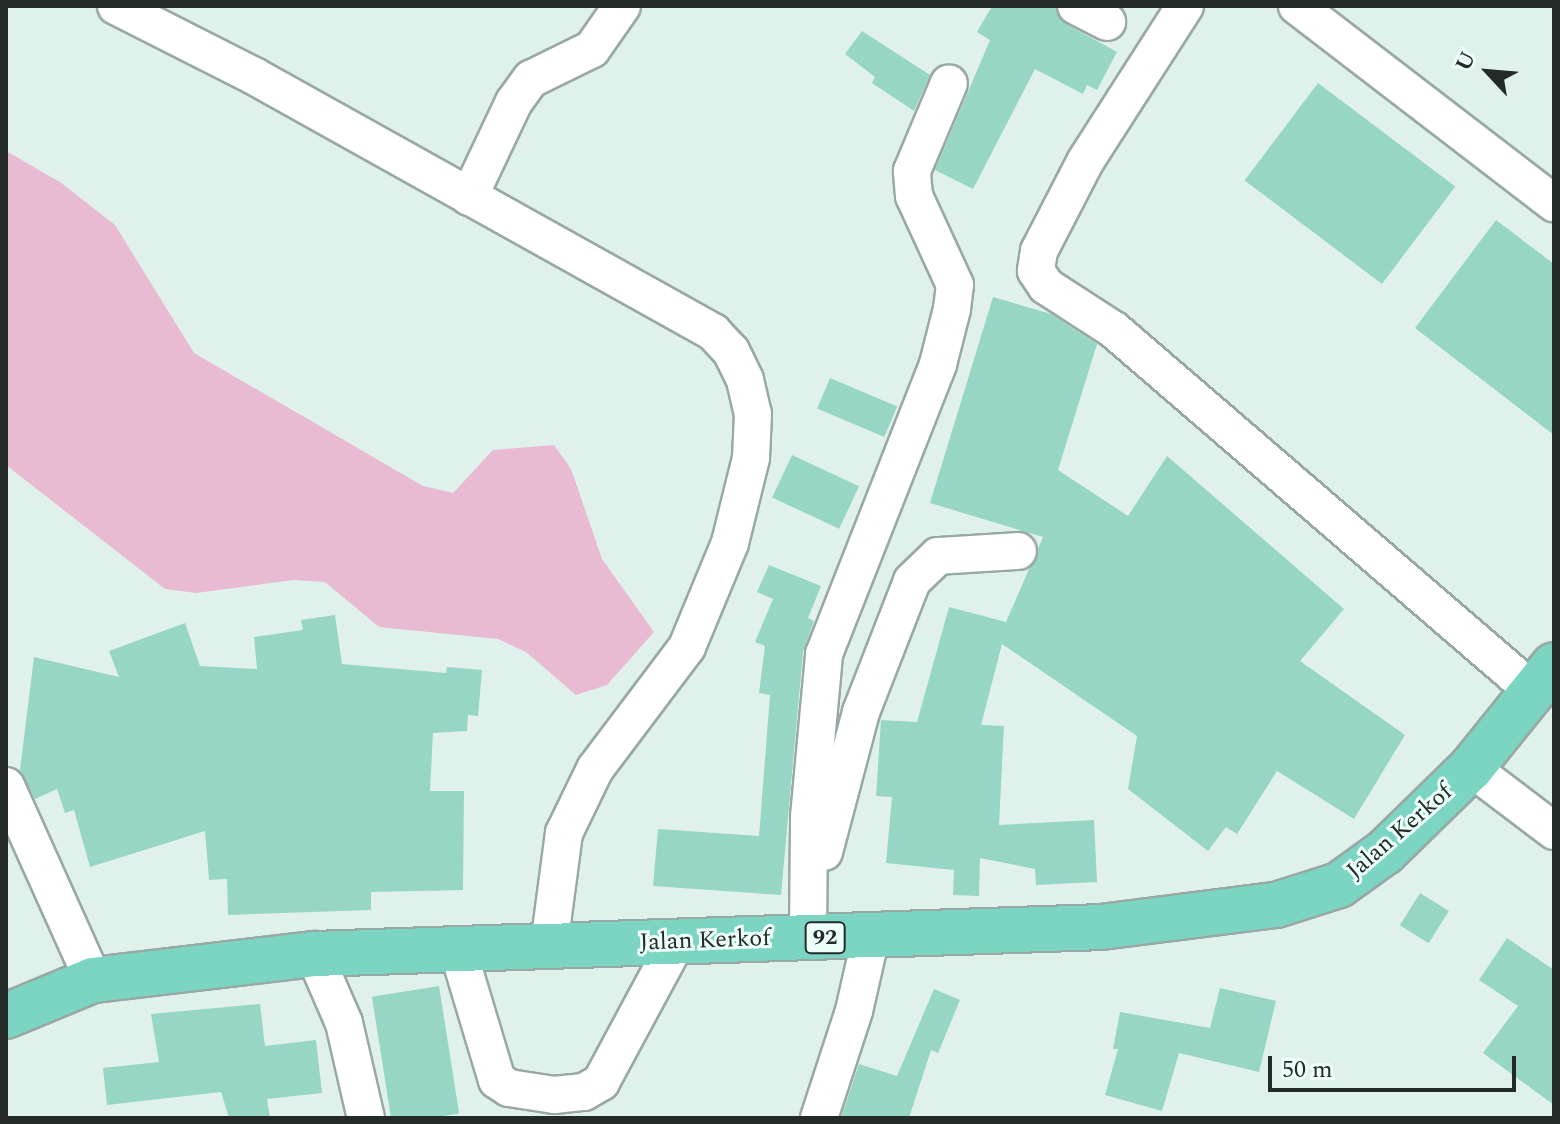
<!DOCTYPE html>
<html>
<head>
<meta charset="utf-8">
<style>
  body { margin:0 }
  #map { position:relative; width:1560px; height:1124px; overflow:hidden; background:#e0f1ec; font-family:Spectral,serif }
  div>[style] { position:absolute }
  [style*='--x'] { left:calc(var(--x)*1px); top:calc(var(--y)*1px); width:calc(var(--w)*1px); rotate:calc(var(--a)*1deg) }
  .green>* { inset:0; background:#e8bbd3 }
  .building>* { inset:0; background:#97d6c4; transform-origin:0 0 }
  .roads { filter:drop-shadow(2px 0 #98a9a4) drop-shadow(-2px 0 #98a9a4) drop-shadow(0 2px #98a9a4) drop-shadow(0 -2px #98a9a4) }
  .minor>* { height:36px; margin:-18px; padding:0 18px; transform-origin:18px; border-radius:18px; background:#fff }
  .major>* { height:44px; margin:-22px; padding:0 22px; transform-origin:22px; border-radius:22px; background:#7cd4c3 }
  span { translate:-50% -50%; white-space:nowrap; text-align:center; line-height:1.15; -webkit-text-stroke:6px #edfff9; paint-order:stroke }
  .shield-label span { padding:2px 6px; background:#edfff9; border:2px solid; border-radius:6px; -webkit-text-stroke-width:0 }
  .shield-label { font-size:22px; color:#242a28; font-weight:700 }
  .street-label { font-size:24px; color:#242a28 }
  .frame { position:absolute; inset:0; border:8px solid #242a28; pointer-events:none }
  .north { position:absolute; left:1448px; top:32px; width:80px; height:80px; -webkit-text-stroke:6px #edfff9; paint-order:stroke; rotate:296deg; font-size:22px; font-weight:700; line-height:32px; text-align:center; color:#242a28 }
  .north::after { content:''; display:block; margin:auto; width:28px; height:36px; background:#242a28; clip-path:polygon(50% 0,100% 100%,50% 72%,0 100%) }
  .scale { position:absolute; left:1268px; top:1056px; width:248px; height:36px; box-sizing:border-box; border:4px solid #242a28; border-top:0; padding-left:10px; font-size:24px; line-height:28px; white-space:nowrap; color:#242a28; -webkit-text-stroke:6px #edfff9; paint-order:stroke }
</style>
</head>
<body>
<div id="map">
  <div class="green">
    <div style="clip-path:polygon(6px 151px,60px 182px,115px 225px,194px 353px,423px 486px,453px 493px,493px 450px,554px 445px,571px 469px,602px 559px,654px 632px,607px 685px,576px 695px,526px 652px,498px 639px,379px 627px,325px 582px,293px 580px,196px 593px,165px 589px,6px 465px)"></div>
  </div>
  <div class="building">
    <div style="clip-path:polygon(992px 6px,1055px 6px,1066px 24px,1117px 52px,1097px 90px,1087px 85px,1083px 94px,1035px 69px,973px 189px,935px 170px,990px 40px,977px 32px)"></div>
    <div style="clip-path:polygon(862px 31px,930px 75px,914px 111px,872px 83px,875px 77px,845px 54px)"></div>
    <div style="left:1318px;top:83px;width:172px;height:122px;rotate:37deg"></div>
    <div style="clip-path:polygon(1496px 220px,1554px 264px,1554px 435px,1415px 328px)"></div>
    <div style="clip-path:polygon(993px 297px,1051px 314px,1097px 344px,1058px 470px,1128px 516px,1167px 456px,1344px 609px,1300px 661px,1405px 735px,1354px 819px,1277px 771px,1237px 834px,1226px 827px,1208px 851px,1128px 789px,1137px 736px,1002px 644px,981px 725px,1004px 726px,999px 825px,1094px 820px,1097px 882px,1036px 885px,1035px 869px,980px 858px,979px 896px,953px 895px,954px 870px,886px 863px,892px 797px,876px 796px,881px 720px,917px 722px,949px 607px,1006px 622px,1043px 537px,930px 503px)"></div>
    <div style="left:830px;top:378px;width:73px;height:33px;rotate:23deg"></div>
    <div style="left:792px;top:455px;width:74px;height:47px;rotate:25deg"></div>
    <div style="clip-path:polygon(769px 565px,821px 586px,808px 618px,814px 621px,803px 652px,781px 895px,653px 886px,658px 829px,759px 836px,770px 695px,759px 693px,765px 646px,755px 642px,773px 599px,757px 592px)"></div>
    <div style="clip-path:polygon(335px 615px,342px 664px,446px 673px,447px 667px,482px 670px,478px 716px,468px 715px,467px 731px,433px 733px,430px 791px,464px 791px,463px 890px,371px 892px,371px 910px,228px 915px,227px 879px,209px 880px,205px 831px,90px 867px,74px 810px,65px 813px,57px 789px,35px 799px,20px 770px,34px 657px,119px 677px,109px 651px,185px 623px,200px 666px,257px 669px,254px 637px,303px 630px,301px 620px)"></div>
    <div style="left:1420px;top:893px;width:34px;height:38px;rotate:32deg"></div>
    <div style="clip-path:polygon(1507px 938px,1554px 970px,1554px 1105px,1483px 1053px,1518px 1006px,1479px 980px)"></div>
    <div style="left:439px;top:986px;width:129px;height:68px;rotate:81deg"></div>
    <div style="clip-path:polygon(1220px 988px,1276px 1001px,1259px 1072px,1179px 1053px,1162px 1111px,1105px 1095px,1118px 1049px,1113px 1049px,1120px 1012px,1210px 1028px)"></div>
    <div style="clip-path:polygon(934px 989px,960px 1000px,938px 1053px,931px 1050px,909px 1118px,841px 1118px,859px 1064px,897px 1076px)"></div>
    <div style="clip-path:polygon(260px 1004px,265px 1046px,316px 1040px,322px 1093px,267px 1099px,270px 1118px,229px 1118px,221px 1092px,107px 1105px,103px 1068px,159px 1062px,151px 1014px)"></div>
  </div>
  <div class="roads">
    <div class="minor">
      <div style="--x:116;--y:6;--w:155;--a:26.9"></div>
      <div style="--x:254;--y:76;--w:526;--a:29.15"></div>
      <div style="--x:713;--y:332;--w:26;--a:47"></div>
      <div style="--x:731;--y:351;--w:32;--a:64"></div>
      <div style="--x:745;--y:380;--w:35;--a:77"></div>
      <div style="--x:753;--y:414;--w:44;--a:92.6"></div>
      <div style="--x:751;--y:458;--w:88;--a:103.9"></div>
      <div style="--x:730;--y:543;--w:113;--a:112.5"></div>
      <div style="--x:687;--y:647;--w:153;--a:127"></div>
      <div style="--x:595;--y:769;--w:71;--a:115.8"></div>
      <div style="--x:564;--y:833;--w:113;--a:97.6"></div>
      <div style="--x:1076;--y:6;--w:35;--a:27"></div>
      <div style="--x:1185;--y:6;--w:185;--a:122.7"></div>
      <div style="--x:1085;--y:162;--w:100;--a:117.3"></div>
      <div style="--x:1039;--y:251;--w:20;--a:99"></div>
      <div style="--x:1036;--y:271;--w:18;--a:56"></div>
      <div style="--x:1046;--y:286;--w:81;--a:32.9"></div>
      <div style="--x:1114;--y:330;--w:553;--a:40.75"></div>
      <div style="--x:1297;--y:6;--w:324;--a:37.5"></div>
      <div style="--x:469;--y:197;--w:105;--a:-64.7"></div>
      <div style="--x:514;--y:102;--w:29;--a:-54"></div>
      <div style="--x:531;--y:79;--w:68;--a:-26.2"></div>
      <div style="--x:592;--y:49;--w:52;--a:-55.1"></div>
      <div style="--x:1471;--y:768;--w:104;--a:37.2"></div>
      <div style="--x:6;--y:786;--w:213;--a:65.8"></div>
      <div style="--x:824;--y:852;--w:145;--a:-75.2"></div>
      <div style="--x:861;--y:712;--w:141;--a:-68.7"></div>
      <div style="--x:912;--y:581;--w:36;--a:-44"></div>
      <div style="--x:938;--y:556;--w:80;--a:-3.6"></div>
      <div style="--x:808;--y:938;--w:121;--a:-89.5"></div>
      <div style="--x:809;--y:817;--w:164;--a:-84.7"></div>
      <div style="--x:824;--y:654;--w:312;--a:-68.5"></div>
      <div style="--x:938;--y:364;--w:57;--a:-75.7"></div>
      <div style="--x:952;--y:309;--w:24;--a:-83"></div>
      <div style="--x:955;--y:285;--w:98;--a:-114.7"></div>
      <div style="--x:914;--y:196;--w:25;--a:-95"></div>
      <div style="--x:912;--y:171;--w:95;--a:-67.2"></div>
      <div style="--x:457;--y:947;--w:139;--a:73.3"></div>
      <div style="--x:497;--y:1080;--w:14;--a:34"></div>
      <div style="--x:509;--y:1088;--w:46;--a:8.8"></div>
      <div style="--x:554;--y:1095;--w:30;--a:-6"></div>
      <div style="--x:584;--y:1092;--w:20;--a:-30"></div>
      <div style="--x:601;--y:1082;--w:158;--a:-61.7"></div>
      <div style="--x:314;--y:954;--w:75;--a:66.5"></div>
      <div style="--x:344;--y:1023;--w:98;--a:77"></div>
      <div style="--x:819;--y:1118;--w:113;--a:-71.9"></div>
      <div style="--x:854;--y:1011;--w:77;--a:-77.2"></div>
    </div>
    <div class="major">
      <div style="--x:6;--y:1016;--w:94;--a:-22.5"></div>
      <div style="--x:93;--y:980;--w:223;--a:-6.7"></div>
      <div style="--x:314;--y:954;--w:787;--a:-1.96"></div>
      <div style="--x:1101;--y:927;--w:176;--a:-7.2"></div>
      <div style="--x:1276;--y:905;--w:66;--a:-17.6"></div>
      <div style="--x:1339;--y:885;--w:57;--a:-35.7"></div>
      <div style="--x:1385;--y:852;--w:120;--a:-44.3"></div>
      <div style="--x:1471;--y:768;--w:132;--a:-51.1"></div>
    </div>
  </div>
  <div class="shield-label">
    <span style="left:825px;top:938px">92</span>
  </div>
  <div class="street-label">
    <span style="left:1400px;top:832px;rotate:-41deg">Jalan Kerkof</span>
    <span style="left:705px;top:941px;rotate:-2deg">Jalan Kerkof</span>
  </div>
  <div class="frame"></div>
  <div class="north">U</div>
  <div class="scale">50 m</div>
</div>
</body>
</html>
